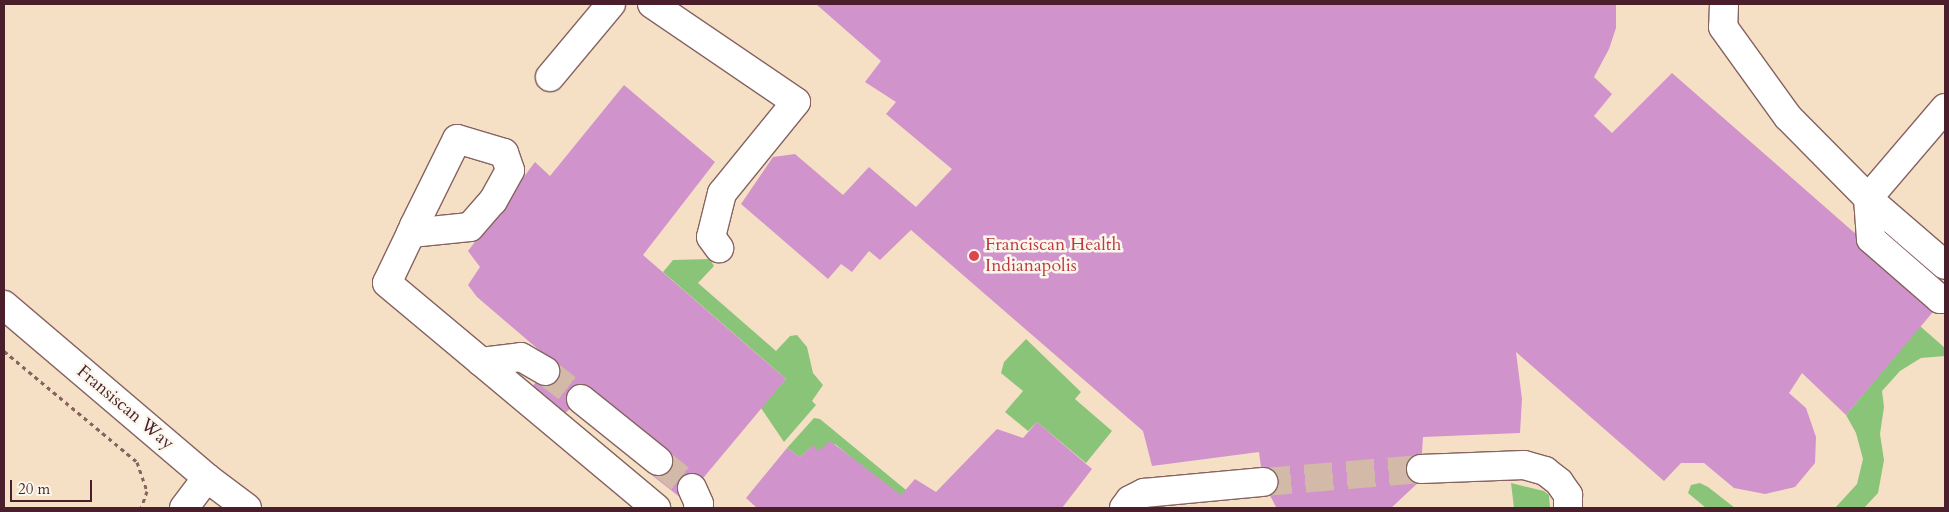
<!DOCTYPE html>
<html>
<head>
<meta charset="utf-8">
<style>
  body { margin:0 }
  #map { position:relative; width:1949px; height:512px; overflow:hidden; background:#f5e0c6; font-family:Cardo,serif }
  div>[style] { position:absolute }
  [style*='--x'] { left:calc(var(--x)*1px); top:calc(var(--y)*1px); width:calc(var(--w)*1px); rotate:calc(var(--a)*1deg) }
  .green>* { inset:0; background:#8ac479 }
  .building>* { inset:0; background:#d193cb }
  .minor-tunnel>* { height:28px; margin-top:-14px; transform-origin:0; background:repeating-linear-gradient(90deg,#d3b9a7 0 28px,transparent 0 42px) }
  .path>* { height:3px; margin-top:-1.5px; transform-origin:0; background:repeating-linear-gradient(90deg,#866361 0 4px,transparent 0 8px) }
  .roads { filter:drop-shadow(1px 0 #866361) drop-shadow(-1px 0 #866361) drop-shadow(0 1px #866361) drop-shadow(0 -1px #866361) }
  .minor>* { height:28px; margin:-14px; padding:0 14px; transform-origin:14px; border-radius:14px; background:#fff }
  .dots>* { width:14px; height:14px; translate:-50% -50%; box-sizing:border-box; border:2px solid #fbf7ec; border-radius:50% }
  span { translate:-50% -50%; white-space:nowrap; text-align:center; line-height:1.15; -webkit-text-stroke:5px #fbf7ec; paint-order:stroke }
  .health-label { font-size:18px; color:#be3a42 }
  .left { translate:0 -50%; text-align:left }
  .street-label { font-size:18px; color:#4a1f2b }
  .frame { position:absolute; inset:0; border:5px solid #4a1f2b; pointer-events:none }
  .scale { position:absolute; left:10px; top:480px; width:82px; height:22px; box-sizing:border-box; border:2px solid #4a1f2b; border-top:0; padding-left:6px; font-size:15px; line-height:18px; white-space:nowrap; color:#4a1f2b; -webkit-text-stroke:4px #fbf7ec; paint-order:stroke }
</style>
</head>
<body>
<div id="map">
  <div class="green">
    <div style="clip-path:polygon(710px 259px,714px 266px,698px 283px,776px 351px,790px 336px,797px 335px,807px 347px,813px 373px,823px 385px,812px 401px,816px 405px,784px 442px,761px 408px,786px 379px,663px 272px,673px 260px)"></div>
    <div style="clip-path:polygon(1920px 326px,1945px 348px,1945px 356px,1921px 358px,1900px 371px,1882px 391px,1884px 407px,1880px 434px,1884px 460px,1878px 493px,1864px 508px,1835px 508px,1857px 484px,1863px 459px,1856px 433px,1846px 415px)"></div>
    <div style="clip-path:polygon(1026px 339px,1081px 392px,1075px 399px,1112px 431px,1086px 463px,1037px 422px,1028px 431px,1005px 412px,1023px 391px,1001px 373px,1004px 362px)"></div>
    <div style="clip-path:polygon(814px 418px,820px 419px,906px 490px,900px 498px,835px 444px,824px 455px,811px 447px,800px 457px,787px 448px)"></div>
    <div style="clip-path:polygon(1511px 483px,1544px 491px,1549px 495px,1550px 508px,1514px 508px)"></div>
    <div style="clip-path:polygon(1700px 483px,1708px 487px,1735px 508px,1706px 508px,1688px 493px,1691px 485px)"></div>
  </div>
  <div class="building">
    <div style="clip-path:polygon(816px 4px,1616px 4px,1616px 28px,1609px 49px,1594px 77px,1612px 94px,1594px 116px,1612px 133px,1672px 73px,1938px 306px,1846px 415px,1802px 373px,1789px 393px,1806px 408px,1816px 437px,1815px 463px,1795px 487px,1765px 494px,1734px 488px,1704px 463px,1681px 463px,1664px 481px,1516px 352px,1522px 399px,1520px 433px,1423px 437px,1420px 481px,1391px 508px,1276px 507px,1263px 482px,1259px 452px,1152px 466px,1143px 431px,911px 230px,880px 260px,869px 251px,852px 272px,841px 264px,828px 279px,741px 204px,773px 157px,795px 154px,843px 195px,869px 167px,916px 207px,952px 169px,886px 114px,896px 102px,865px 82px,881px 61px)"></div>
    <div style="clip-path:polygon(624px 85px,715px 162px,643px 255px,786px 379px,699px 483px,681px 498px,649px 473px,665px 451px,586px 394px,562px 416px,531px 388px,553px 362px,477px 297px,468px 285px,480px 267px,468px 251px,535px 162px,550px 176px)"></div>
    <div style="clip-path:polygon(1037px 422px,1092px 469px,1062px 508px,757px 508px,746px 498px,787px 448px,800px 457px,813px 445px,819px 451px,830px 441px,901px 495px,915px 479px,936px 492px,997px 429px,1023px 438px)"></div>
  </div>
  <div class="minor-tunnel">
    <div style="--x:545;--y:371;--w:46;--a:37.9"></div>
    <div style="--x:658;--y:461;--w:43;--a:38.5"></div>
    <div style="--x:1263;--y:482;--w:159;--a:-4.7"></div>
  </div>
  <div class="path">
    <div style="--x:4;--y:351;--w:173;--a:39.8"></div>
    <div style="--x:137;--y:462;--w:31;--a:71"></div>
    <div style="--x:147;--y:491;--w:18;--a:109"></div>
  </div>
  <div class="roads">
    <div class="minor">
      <div style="--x:652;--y:4;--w:174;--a:34.2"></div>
      <div style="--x:796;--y:102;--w:117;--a:129.1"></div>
      <div style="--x:722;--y:193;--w:45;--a:104"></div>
      <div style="--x:711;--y:237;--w:14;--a:54"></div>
      <div style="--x:1724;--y:4;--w:23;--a:92"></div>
      <div style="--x:1723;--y:27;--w:111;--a:54.2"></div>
      <div style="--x:1788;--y:117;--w:120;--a:45.3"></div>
      <div style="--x:1872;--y:202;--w:96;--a:40.8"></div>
      <div style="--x:550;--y:77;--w:95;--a:-50.1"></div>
      <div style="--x:1945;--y:108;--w:118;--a:130.5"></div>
      <div style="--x:1868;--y:198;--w:41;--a:85.8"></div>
      <div style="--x:1871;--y:239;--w:91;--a:41"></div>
      <div style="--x:1940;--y:299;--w:5;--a:0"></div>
      <div style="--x:411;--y:233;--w:59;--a:-5.8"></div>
      <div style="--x:470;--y:227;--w:35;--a:-49"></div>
      <div style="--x:493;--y:201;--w:35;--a:-61"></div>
      <div style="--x:510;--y:170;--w:18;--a:-109"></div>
      <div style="--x:504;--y:153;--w:49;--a:-163.4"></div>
      <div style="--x:457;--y:139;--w:97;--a:116.3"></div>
      <div style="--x:414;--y:226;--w:8;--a:113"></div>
      <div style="--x:411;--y:233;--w:55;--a:115.6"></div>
      <div style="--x:387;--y:283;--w:351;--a:39.9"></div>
      <div style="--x:4;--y:305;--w:267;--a:40.4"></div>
      <div style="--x:207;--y:478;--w:50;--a:36.9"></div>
      <div style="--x:481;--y:362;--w:40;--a:-7.1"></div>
      <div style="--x:521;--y:357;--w:28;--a:30"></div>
      <div style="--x:581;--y:399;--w:99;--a:38.8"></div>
      <div style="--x:1421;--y:469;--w:103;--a:-2.2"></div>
      <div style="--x:1524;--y:465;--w:22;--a:16"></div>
      <div style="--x:1545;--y:471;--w:18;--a:38"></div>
      <div style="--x:1559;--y:482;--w:16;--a:55"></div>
      <div style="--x:1568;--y:495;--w:13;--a:90"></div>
      <div style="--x:692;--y:488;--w:17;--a:66"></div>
      <div style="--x:699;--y:504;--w:4;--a:104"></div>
      <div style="--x:184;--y:508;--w:38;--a:-53"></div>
      <div style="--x:1124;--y:508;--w:10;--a:-53"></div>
      <div style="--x:1130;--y:500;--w:16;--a:-27"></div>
      <div style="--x:1144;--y:493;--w:120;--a:-5.3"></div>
    </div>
  </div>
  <div class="dots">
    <div style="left:974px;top:256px;background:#e0444e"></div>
  </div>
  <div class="health-label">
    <span class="left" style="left:985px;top:256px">Franciscan Health<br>Indianapolis</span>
  </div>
  <div class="street-label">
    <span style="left:125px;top:408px;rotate:40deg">Fransiscan Way</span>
  </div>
  <div class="frame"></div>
  <div class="scale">20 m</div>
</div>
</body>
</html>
